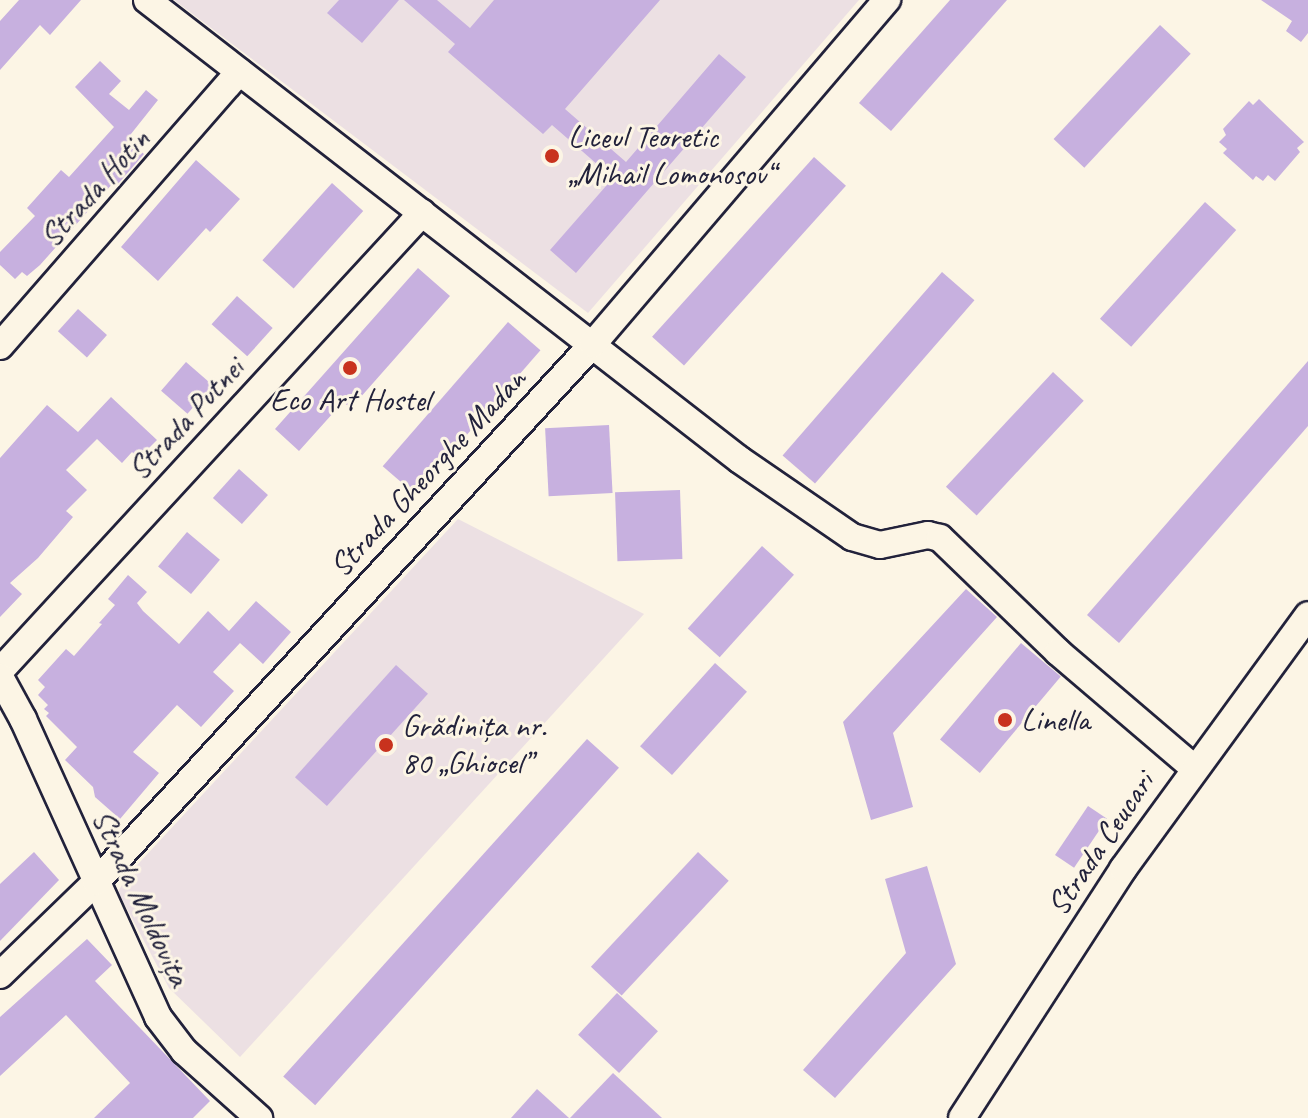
<!DOCTYPE html>
<html>
<head>
<meta charset="utf-8">
<style>
  body { margin:0 }
  #map { position:relative; width:1308px; height:1118px; overflow:hidden; background:#fcf5e5; font-family:Caveat,sans-serif }
  div>[style] { position:absolute }
  [style*='--x'] { left:calc(var(--x)*1px); top:calc(var(--y)*1px); width:calc(var(--w)*1px); rotate:calc(var(--a)*1deg) }
  .built>* { inset:0; background:#ece0e3 }
  .building>* { inset:0; background:#c7b0df; transform-origin:0 0 }
  .roads { filter:drop-shadow(2px 0 #22223b) drop-shadow(-2px 0 #22223b) drop-shadow(0 2px #22223b) drop-shadow(0 -2px #22223b) }
  .minor>* { height:26px; margin:-13px; padding:0 13px; transform-origin:13px; border-radius:13px; background:#fcf5e5 }
  .dots>* { width:22px; height:22px; translate:-50% -50%; box-sizing:border-box; border:4px solid #fcf5e5; border-radius:50% }
  span { translate:-50% -50%; white-space:nowrap; text-align:center; line-height:1.15; -webkit-text-stroke:6px #fcf5e5; paint-order:stroke }
  .poi-label { font-size:32px; color:#22223b }
  .left { translate:0 -50%; text-align:left }
  .street-label { font-size:32px; color:#22223b }
</style>
</head>
<body>
<div id="map">
  <div class="built">
    <div style="clip-path:polygon(174px 0,859px 0,588px 313px)"></div>
    <div style="clip-path:polygon(458px 519px,644px 614px,240px 1057px,169px 988px,118px 892px,127px 876px)"></div>
  </div>
  <div class="building">
    <div style="clip-path:polygon(19px 0,81px 0,50px 35px,40px 25px,0 70px,0 21px)"></div>
    <div style="clip-path:polygon(339px 0,399px 0,362px 43px,327px 13px)"></div>
    <div style="clip-path:polygon(404px 0,437px 0,470px 28px,494px 0,660px 0,565px 109px,626px 162px,719px 54px,746px 77px,576px 273px,550px 250px,613px 178px,552px 125px,543px 134px,448px 52px,455px 44px)"></div>
    <div style="clip-path:polygon(950px 0,1007px 0,891px 131px,859px 103px)"></div>
    <div style="clip-path:polygon(1261px 0,1308px 0,1308px 33px,1301px 42px,1286px 31px,1292px 21px)"></div>
    <div style="left:1160px;top:25px;width:42px;height:156px;rotate:43deg"></div>
    <div style="clip-path:polygon(100px 61px,121px 81px,109px 94px,129px 110px,146px 90px,158px 100px,127px 139px,144px 154px,117px 185px,114px 182px,40px 265px,27px 276px,22px 272px,15px 279px,0 265px,0 252px,35px 216px,27px 208px,61px 170px,69px 177px,114px 127px,75px 87px)"></div>
    <div style="clip-path:polygon(1259px 99px,1304px 142px,1297px 148px,1300px 152px,1275px 181px,1268px 175px,1263px 181px,1256px 176px,1253px 180px,1223px 153px,1227px 149px,1219px 142px,1226px 135px,1223px 129px,1249px 101px,1253px 105px)"></div>
    <div style="left:814px;top:157px;width:43px;height:242px;rotate:42deg"></div>
    <div style="clip-path:polygon(196px 160px,240px 199px,210px 232px,206px 228px,158px 281px,121px 247px)"></div>
    <div style="left:332px;top:183px;width:42px;height:104px;rotate:42deg"></div>
    <div style="left:1205px;top:202px;width:42px;height:157px;rotate:42deg"></div>
    <div style="clip-path:polygon(418px 268px,450px 296px,351px 408px,343px 402px,299px 451px,275px 429px)"></div>
    <div style="left:942px;top:272px;width:43px;height:243px;rotate:41deg"></div>
    <div style="left:237px;top:296px;width:48px;height:38px;rotate:42deg"></div>
    <div style="left:78px;top:309px;width:39px;height:30px;rotate:42deg"></div>
    <div style="left:508px;top:322px;width:43px;height:191px;rotate:41deg"></div>
    <div style="clip-path:polygon(1308px 361px,1308px 426px,1119px 643px,1087px 615px)"></div>
    <div style="left:186px;top:362px;width:35px;height:38px;rotate:41deg"></div>
    <div style="left:1053px;top:372px;width:42px;height:157px;rotate:43deg"></div>
    <div style="clip-path:polygon(111px 397px,157px 440px,139px 458px,132px 452px,122px 463px,97px 439px,66px 470px,87px 490px,66px 511px,73px 517px,38px 558px,10px 583px,22px 594px,0 617px,0 458px,47px 405px,78px 432px)"></div>
    <div style="left:609px;top:425px;width:68px;height:64px;rotate:87deg"></div>
    <div style="left:239px;top:469px;width:39px;height:39px;rotate:42deg"></div>
    <div style="left:680px;top:490px;width:69px;height:65px;rotate:88deg"></div>
    <div style="left:187px;top:532px;width:43px;height:45px;rotate:40deg"></div>
    <div style="left:762px;top:546px;width:43px;height:111px;rotate:42deg"></div>
    <div style="clip-path:polygon(128px 575px,147px 592px,137px 603px,143px 611px,179px 644px,208px 611px,229px 631px,256px 601px,291px 632px,263px 664px,240px 643px,213px 672px,234px 691px,201px 727px,177px 705px,133px 752px,159px 773px,120px 819px,95px 797px,93px 787px,65px 760px,77px 747px,46px 716px,49px 713px,44px 709px,48px 705px,38px 695px,45px 687px,38px 680px,66px 649px,74px 656px,102px 624px,99px 623px,115px 605px,108px 599px)"></div>
    <div style="clip-path:polygon(966px 589px,997px 617px,893px 733px,913px 807px,871px 820px,843px 722px)"></div>
    <div style="left:1021px;top:643px;width:52px;height:126px;rotate:40deg"></div>
    <div style="left:715px;top:663px;width:43px;height:112px;rotate:42deg"></div>
    <div style="left:396px;top:665px;width:43px;height:151px;rotate:42deg"></div>
    <div style="left:587px;top:739px;width:43px;height:454px;rotate:42deg"></div>
    <div style="left:1088px;top:806px;width:23px;height:59px;rotate:34deg"></div>
    <div style="clip-path:polygon(34px 852px,59px 880px,0 941px,0 884px)"></div>
    <div style="left:698px;top:852px;width:42px;height:157px;rotate:43deg"></div>
    <div style="clip-path:polygon(927px 866px,956px 964px,835px 1098px,803px 1070px,906px 953px,885px 879px)"></div>
    <div style="clip-path:polygon(87px 939px,112px 965px,95px 981px,210px 1101px,193px 1118px,94px 1118px,130px 1083px,66px 1015px,0 1076px,0 1017px)"></div>
    <div style="left:617px;top:993px;width:56px;height:57px;rotate:43deg"></div>
    <div style="clip-path:polygon(613px 1073px,662px 1118px,570px 1118px)"></div>
    <div style="clip-path:polygon(537px 1089px,569px 1118px,511px 1118px)"></div>
  </div>
  <div class="roads">
    <div class="minor">
      <div style="--x:147;--y:0;--w:750;--a:37.8"></div>
      <div style="--x:740;--y:460;--w:136;--a:34.5"></div>
      <div style="--x:852;--y:537;--w:29;--a:16"></div>
      <div style="--x:880;--y:545;--w:49;--a:-11.8"></div>
      <div style="--x:928;--y:535;--w:12;--a:14"></div>
      <div style="--x:940;--y:538;--w:164;--a:44"></div>
      <div style="--x:1058;--y:652;--w:179;--a:40.5"></div>
      <div style="--x:0;--y:346;--w:364;--a:-48.9"></div>
      <div style="--x:0;--y:671;--w:623;--a:-47.34"></div>
      <div style="--x:0;--y:677;--w:48;--a:61.3"></div>
      <div style="--x:23;--y:719;--w:327;--a:65.6"></div>
      <div style="--x:158;--y:1017;--w:43;--a:52.6"></div>
      <div style="--x:184;--y:1051;--w:101;--a:41.8"></div>
      <div style="--x:0;--y:975;--w:134;--a:-44.1"></div>
      <div style="--x:96;--y:882;--w:732;--a:-47.27"></div>
      <div style="--x:593;--y:344;--w:453;--a:-49.5"></div>
      <div style="--x:962;--y:1118;--w:297;--a:-57.1"></div>
      <div style="--x:1123;--y:869;--w:314;--a:-53.9"></div>
    </div>
  </div>
  <div class="dots">
    <div style="left:552px;top:156px;background:#c8321e"></div>
    <div style="left:350px;top:368px;background:#c8321e"></div>
    <div style="left:1005px;top:720px;background:#c8321e"></div>
    <div style="left:386px;top:745px;background:#c8321e"></div>
  </div>
  <div class="poi-label">
    <span class="left" style="left:568px;top:156px">Liceul Teoretic<br>„Mihail Lomonosov“</span>
    <span style="left:350px;top:400px">Eco Art Hostel</span>
    <span class="left" style="left:1021px;top:720px">Linella</span>
    <span class="left" style="left:402px;top:745px">Grădinița nr.<br>80 „Ghiocel”</span>
  </div>
  <div class="street-label">
    <span style="left:95px;top:188px;rotate:-48deg">Strada Hotin</span>
    <span style="left:186px;top:419px;rotate:-47deg">Strada Putnei</span>
    <span style="left:428px;top:473px;rotate:-47deg">Strada Gheorghe Madan</span>
    <span style="left:1101px;top:844px;rotate:-56deg">Strada Ceucari</span>
    <span style="left:141px;top:898px;rotate:65deg">Strada Moldovița</span>
  </div>
</div>
</body>
</html>
